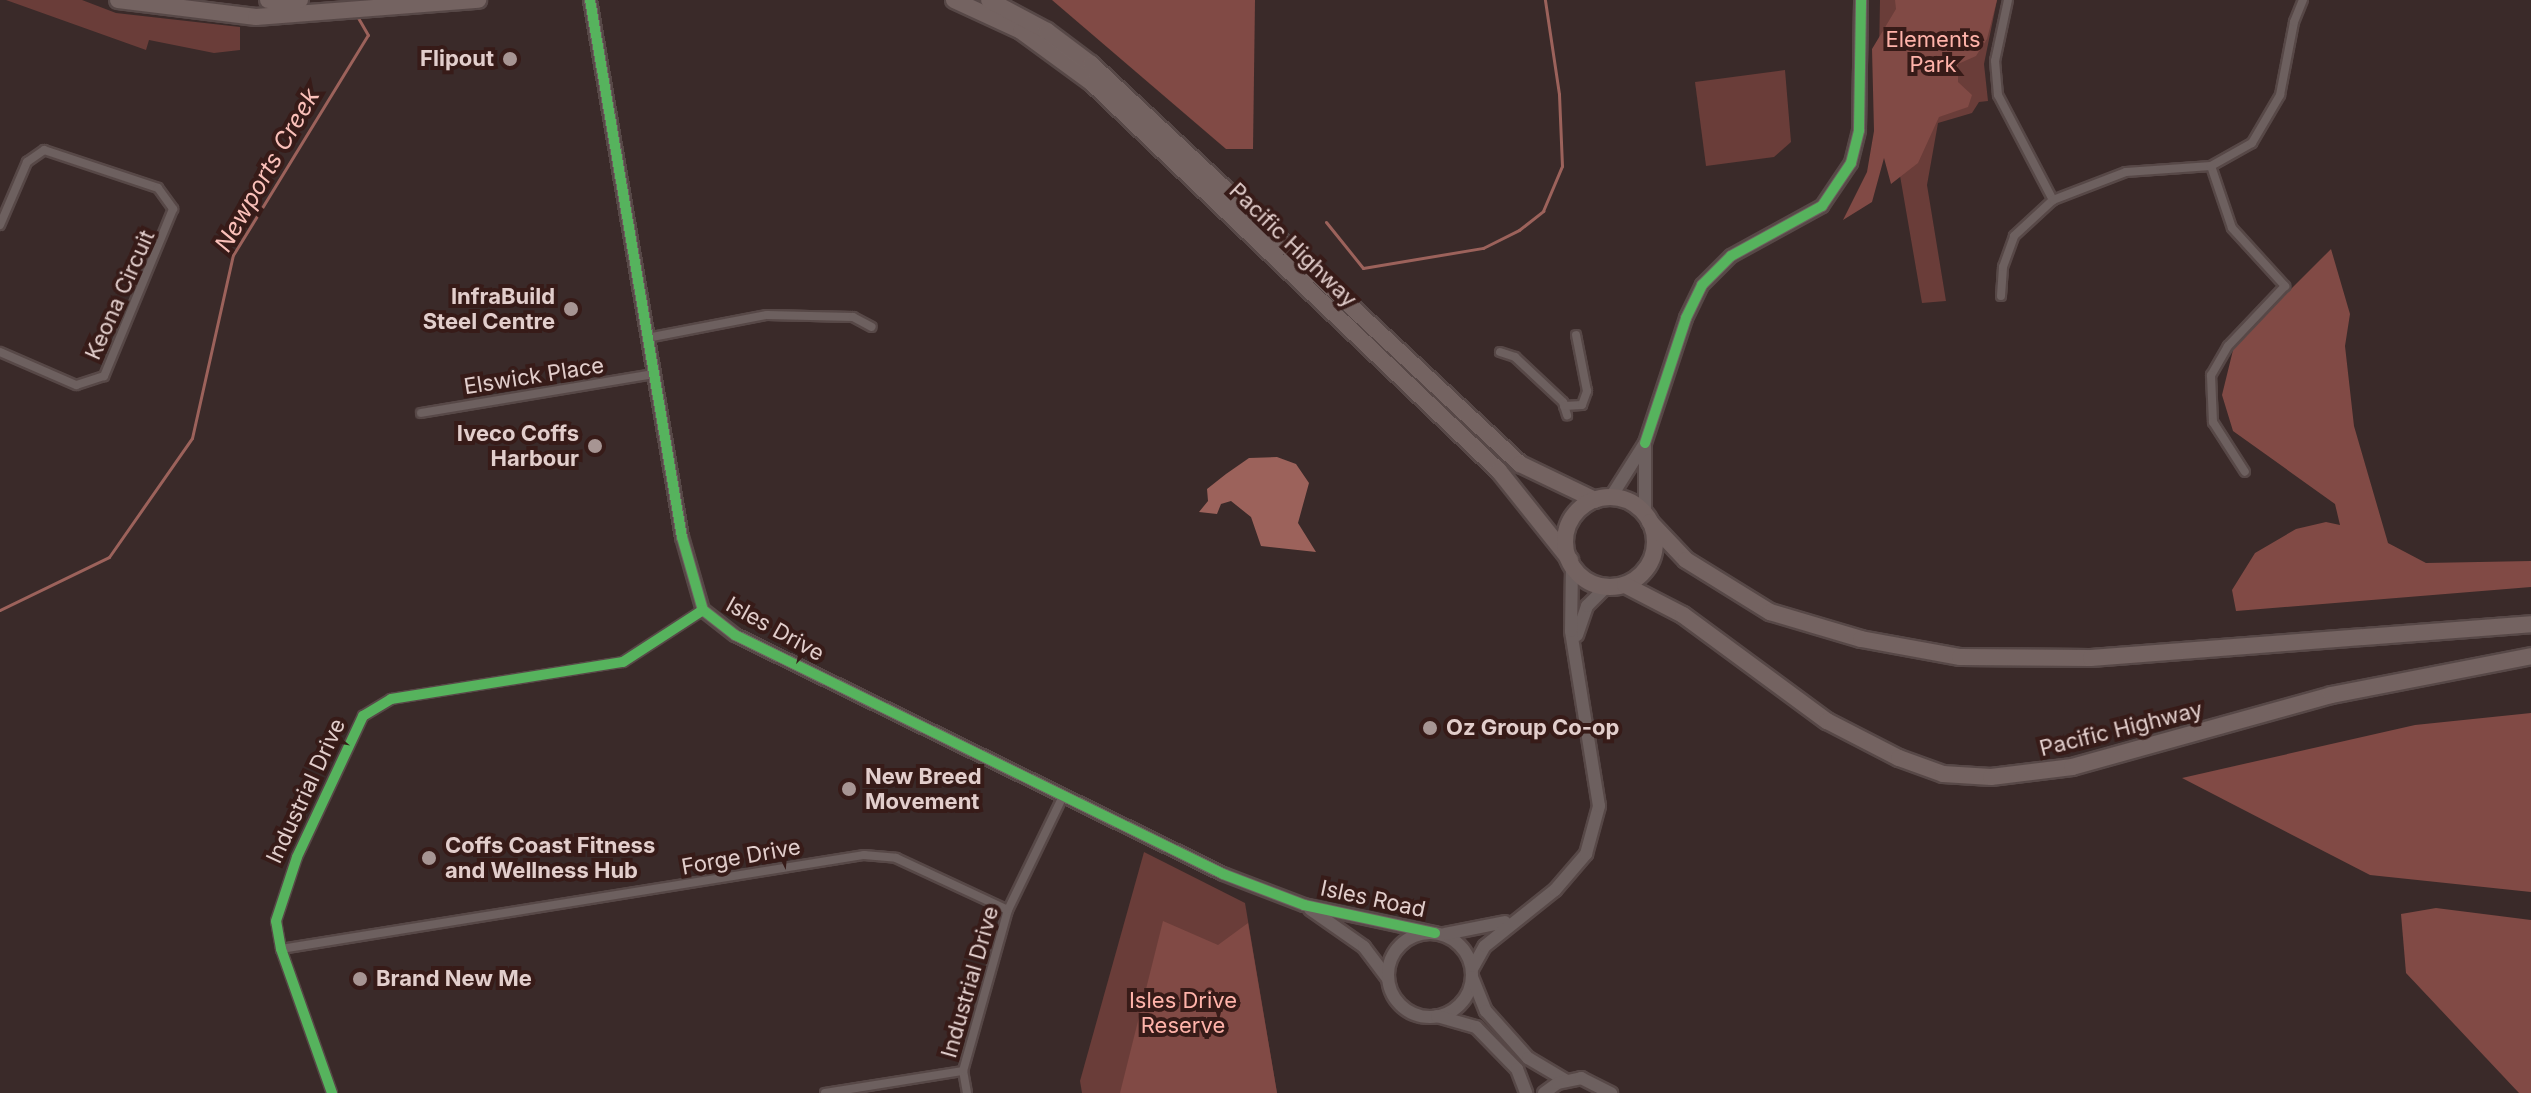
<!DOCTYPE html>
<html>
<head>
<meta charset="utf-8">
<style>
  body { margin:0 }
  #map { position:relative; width:2531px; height:1093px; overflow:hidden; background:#3a2a29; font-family:Inter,sans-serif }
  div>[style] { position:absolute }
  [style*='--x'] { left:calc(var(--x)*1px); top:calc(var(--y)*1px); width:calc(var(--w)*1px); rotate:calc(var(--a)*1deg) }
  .green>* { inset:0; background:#6a3d39 }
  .forest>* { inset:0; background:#814a45 }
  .water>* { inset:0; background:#9c625b }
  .stream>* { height:3px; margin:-1.5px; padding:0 1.5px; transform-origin:1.5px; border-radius:1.5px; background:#9c625b }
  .roads { filter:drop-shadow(2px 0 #574847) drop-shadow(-2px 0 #574847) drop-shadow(0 2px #574847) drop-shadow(0 -2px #574847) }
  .street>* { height:8px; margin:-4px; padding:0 4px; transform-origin:4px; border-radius:4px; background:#6d605f }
  .secondary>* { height:12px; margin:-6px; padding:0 6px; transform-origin:6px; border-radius:6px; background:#6d605f }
  .secondary>.ring { margin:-6px; padding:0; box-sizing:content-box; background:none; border:12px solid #6d605f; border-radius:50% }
  .highway>* { height:16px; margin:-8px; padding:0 8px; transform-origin:8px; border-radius:8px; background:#746361 }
  .highway>.ring { margin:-8px; padding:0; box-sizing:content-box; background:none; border:16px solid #746361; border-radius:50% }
  .cycleway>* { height:10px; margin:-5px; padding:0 5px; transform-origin:5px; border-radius:5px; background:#56b35d }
  .dots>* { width:22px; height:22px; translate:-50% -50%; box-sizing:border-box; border:4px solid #371b18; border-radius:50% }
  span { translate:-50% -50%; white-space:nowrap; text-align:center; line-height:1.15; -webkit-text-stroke:8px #371b18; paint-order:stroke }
  .park-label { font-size:22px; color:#ffb3aa }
  .poi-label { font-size:22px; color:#e2cecc; font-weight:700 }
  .right { translate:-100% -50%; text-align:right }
  .left { translate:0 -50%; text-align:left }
  .street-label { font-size:22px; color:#e2cecc }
  .water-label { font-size:24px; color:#fac0b9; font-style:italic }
</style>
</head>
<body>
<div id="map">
  <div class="green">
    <div style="clip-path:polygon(6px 0,82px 0,116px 13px,240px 27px,240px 50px,214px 53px,149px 40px,146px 50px)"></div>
    <div style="clip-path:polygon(1880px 0,1997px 0,1984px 64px,1988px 101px,1979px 102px,1972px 113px,1938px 123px,1927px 185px,1946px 301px,1922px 303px,1879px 54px)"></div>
    <div style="clip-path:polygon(1785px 70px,1791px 142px,1774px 157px,1706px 166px,1695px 82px)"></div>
    <div style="clip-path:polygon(1144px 852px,1245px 903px,1277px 1093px,1082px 1093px,1080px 1081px)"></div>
  </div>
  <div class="forest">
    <div style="clip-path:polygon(1052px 0,1255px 0,1253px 149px,1226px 149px)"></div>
    <div style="clip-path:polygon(1895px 0,1997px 0,1987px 39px,1976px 56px,1958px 64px,1958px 82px,1972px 95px,1968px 107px,1939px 117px,1918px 163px,1891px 184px,1884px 158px,1872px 202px,1843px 220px,1867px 172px,1874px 131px,1872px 49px,1896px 9px)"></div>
    <div style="clip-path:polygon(2331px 249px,2350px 314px,2345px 346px,2354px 426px,2388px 543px,2426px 563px,2531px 561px,2531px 587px,2236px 611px,2232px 590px,2255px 553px,2296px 529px,2326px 522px,2340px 525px,2335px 504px,2233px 431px,2222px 395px,2234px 346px)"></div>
    <div style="clip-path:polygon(2531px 713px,2531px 892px,2370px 875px,2182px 778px,2415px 725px)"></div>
    <div style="clip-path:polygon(2436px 908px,2531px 920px,2531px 1093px,2519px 1093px,2406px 973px,2401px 914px)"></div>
    <div style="clip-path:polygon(1163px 921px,1218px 945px,1248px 923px,1277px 1093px,1120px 1093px)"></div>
  </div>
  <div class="water">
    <div style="clip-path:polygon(1277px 457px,1296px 464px,1309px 483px,1298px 523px,1316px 552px,1261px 546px,1251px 517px,1231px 501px,1221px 504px,1217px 514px,1199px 512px,1208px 501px,1207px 489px,1226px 474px,1249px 458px)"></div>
  </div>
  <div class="stream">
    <div style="--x:1326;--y:222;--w:59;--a:51.2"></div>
    <div style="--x:1363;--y:268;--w:122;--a:-9.5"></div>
    <div style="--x:1483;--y:248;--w:40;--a:-26.6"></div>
    <div style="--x:1519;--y:230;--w:31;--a:-38"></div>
    <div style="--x:1543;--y:211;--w:49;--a:-67.1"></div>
    <div style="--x:1562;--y:166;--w:72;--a:-92.4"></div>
    <div style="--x:1559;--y:94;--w:95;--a:-98.5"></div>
    <div style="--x:0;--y:610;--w:121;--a:-25.9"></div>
    <div style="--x:109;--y:557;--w:145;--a:-55.1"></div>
    <div style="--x:192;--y:438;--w:188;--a:-77.4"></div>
    <div style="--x:233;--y:255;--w:258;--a:-58.5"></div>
    <div style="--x:368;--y:35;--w:24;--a:-120"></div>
  </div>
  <div class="roads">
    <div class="street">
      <div style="--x:2008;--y:0;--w:62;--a:102"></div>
      <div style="--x:1995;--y:61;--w:34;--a:85"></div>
      <div style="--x:1998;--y:95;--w:119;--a:62.4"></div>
      <div style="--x:2211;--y:166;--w:65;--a:71.3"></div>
      <div style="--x:2232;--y:228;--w:79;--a:47.6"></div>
      <div style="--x:2285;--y:286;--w:83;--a:133.5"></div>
      <div style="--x:2228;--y:346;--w:34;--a:120"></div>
      <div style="--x:2211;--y:375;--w:47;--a:87.6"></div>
      <div style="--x:2213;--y:422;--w:59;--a:57.4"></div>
      <div style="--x:0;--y:225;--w:69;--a:-66.8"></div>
      <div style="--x:27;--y:162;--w:21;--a:-35"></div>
      <div style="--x:44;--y:150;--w:120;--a:18.4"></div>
      <div style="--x:158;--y:188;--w:26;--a:54"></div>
      <div style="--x:173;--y:209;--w:181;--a:112.4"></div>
      <div style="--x:104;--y:376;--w:29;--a:162"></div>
      <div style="--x:76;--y:385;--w:83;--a:-156.5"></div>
      <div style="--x:2001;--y:296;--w:29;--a:-86"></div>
      <div style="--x:2003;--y:267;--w:33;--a:-70"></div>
      <div style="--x:2014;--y:236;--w:53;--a:-42.7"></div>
      <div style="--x:2053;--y:200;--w:78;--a:-21"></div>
      <div style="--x:2126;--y:172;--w:85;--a:-4"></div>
      <div style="--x:2211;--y:166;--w:47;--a:-29.3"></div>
      <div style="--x:2252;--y:143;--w:56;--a:-59.7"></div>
      <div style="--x:2280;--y:95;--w:74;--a:-79.1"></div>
      <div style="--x:2294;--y:22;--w:24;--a:-68"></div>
      <div style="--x:647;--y:338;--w:122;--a:-10.9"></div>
      <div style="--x:767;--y:315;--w:86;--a:1.3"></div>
      <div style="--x:853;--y:317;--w:21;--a:28"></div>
      <div style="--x:1500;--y:352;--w:16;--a:18"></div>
      <div style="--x:1515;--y:357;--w:66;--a:43.2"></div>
      <div style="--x:1563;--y:402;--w:14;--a:73"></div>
      <div style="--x:1564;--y:406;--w:18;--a:-3"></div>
      <div style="--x:1582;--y:405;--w:15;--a:-70"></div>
      <div style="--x:1587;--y:391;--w:57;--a:-101.1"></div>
      <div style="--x:421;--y:413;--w:235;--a:-9.5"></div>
      <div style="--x:281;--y:949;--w:591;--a:-9.16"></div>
      <div style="--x:864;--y:855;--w:32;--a:5"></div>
      <div style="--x:896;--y:858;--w:123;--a:24.9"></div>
      <div style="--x:332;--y:1093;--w:153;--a:-109.5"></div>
      <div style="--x:281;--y:949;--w:28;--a:-100"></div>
      <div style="--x:276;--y:921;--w:67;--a:-71.8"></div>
      <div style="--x:297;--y:857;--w:156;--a:-64.9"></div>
      <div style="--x:363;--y:716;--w:33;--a:-31"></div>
      <div style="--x:391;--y:699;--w:235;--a:-9.1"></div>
      <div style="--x:623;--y:662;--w:95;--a:-33"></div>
      <div style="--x:825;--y:1093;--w:140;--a:-9.1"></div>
      <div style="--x:967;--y:1093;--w:22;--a:-100"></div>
      <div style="--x:963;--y:1071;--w:167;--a:-74.4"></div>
      <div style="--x:1008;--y:910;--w:127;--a:-64.2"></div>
    </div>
    <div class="secondary">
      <div style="--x:590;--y:0;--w:545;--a:80.28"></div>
      <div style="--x:682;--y:537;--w:76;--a:74"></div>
      <div style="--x:703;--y:610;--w:41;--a:38"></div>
      <div style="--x:735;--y:635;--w:543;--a:26.09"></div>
      <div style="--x:1223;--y:874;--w:87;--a:20.9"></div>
      <div style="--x:1304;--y:905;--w:134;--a:12.1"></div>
      <div style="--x:1611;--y:497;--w:64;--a:-57.8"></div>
      <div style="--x:1645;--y:443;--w:132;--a:-71.8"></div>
      <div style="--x:1686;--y:318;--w:37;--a:-64"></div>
      <div style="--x:1702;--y:285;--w:41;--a:-45"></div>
      <div style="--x:1731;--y:256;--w:104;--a:-28.8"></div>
      <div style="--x:1822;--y:206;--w:52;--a:-56"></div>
      <div style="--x:1851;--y:163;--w:34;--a:-76"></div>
      <div style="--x:1859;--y:130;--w:130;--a:-89.1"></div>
      <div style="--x:1645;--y:514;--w:68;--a:-90"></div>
      <div style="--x:1577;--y:635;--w:31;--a:-71"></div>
      <div style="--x:1587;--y:606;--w:27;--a:-45"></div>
      <div style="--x:1310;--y:909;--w:66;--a:35.1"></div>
      <div style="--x:1364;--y:947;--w:40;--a:53"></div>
      <div class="ring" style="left:1388px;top:933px;width:72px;height:72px"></div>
      <div style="--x:1445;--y:934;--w:61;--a:-11.3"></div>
      <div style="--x:1472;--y:969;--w:26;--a:-61"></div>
      <div style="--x:1485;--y:946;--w:90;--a:-38.7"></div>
      <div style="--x:1555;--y:890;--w:48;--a:-49.3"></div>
      <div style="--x:1586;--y:854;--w:50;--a:-74.8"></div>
      <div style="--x:1599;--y:806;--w:177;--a:-99.1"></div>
      <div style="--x:1571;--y:631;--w:66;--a:-89.1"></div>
      <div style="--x:1472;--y:977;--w:37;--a:68"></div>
      <div style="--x:1486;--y:1011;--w:63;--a:48.2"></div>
      <div style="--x:1528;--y:1058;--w:43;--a:30.7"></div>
      <div style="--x:1437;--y:1016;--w:41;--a:15.8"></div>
      <div style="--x:1476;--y:1027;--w:59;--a:45.7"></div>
      <div style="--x:1517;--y:1069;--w:26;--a:69"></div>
      <div style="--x:1544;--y:1093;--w:17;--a:-36"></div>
      <div style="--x:1558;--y:1083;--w:24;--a:-12"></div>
      <div style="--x:1581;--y:1078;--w:34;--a:27"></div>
    </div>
    <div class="highway">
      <div style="--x:118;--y:0;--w:139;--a:7"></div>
      <div style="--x:256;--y:17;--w:223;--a:-4.4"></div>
      <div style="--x:268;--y:0;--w:32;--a:0"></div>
      <div style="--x:954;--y:0;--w:74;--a:24.8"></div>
      <div style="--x:1021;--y:31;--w:88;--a:36.2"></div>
      <div style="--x:1092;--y:83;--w:562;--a:43.63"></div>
      <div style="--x:1499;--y:471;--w:114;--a:51.4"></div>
      <div style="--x:989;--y:0;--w:66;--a:28.1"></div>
      <div style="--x:1047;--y:31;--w:55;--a:36.9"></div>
      <div style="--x:1091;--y:64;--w:587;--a:43"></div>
      <div style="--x:1520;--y:464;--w:83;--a:25.6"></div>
      <div class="ring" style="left:1565px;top:497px;width:74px;height:74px"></div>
      <div style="--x:1650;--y:522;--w:52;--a:46.5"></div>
      <div style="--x:1686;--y:560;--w:99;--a:31.8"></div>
      <div style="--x:1770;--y:612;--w:95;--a:16.5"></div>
      <div style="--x:1861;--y:639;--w:101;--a:10.3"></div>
      <div style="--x:1960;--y:657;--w:131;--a:0.4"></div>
      <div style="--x:2091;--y:658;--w:441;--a:-4.4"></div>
      <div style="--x:1625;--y:585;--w:65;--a:27.3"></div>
      <div style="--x:1683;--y:615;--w:179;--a:36.4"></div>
      <div style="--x:1827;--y:721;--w:81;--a:27.2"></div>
      <div style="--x:1899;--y:758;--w:47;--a:20"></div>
      <div style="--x:1943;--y:774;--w:48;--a:3.6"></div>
      <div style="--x:1991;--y:777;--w:82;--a:-7"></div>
      <div style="--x:2072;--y:767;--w:269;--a:-15.5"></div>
      <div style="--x:2331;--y:695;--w:204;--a:-11"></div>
    </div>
  </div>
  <div class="cycleway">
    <div style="--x:590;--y:0;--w:545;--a:80.28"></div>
    <div style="--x:682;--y:537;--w:76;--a:74"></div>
    <div style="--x:703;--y:610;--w:41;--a:38"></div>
    <div style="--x:735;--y:635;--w:543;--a:26.09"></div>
    <div style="--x:1223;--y:874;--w:87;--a:20.9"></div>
    <div style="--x:1304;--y:905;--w:134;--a:12.1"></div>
    <div style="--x:1645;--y:443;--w:132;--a:-71.8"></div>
    <div style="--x:1686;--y:318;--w:37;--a:-64"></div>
    <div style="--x:1702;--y:285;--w:41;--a:-45"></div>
    <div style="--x:1731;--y:256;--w:104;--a:-28.8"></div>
    <div style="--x:1822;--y:206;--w:52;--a:-56"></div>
    <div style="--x:1851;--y:163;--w:34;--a:-76"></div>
    <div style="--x:1859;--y:130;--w:130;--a:-89.1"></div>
    <div style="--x:332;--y:1093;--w:153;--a:-109.5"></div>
    <div style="--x:281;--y:949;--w:28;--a:-100"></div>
    <div style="--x:276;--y:921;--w:67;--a:-71.8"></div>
    <div style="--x:297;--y:857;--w:156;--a:-64.9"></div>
    <div style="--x:363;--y:716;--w:33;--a:-31"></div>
    <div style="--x:391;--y:699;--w:235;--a:-9.1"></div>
    <div style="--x:623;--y:662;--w:95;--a:-33"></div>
  </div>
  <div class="dots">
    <div style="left:510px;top:59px;background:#a79593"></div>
    <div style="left:571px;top:309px;background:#a79593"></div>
    <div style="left:595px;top:446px;background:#a79593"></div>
    <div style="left:1430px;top:728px;background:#a79593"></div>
    <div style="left:849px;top:789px;background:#a79593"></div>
    <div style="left:429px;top:858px;background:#a79593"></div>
    <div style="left:360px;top:979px;background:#a79593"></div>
  </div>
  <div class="park-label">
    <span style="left:1933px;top:52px">Elements<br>Park</span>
    <span style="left:1183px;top:1013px">Isles Drive<br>Reserve</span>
  </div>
  <div class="poi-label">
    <span class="right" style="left:494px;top:59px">Flipout</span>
    <span class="right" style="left:555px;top:309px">InfraBuild<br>Steel Centre</span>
    <span class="right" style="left:579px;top:446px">Iveco Coffs<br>Harbour</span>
    <span class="left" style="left:1446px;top:728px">Oz Group Co-op</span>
    <span class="left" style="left:865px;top:789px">New Breed<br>Movement</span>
    <span class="left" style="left:445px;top:858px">Coffs Coast Fitness<br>and Wellness Hub</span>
    <span class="left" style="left:376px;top:979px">Brand New Me</span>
  </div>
  <div class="street-label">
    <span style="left:1293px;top:245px;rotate:44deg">Pacific Highway</span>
    <span style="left:120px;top:295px;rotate:-66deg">Keona Circuit</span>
    <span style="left:534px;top:376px;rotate:-9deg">Elswick Place</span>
    <span style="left:775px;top:629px;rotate:29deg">Isles Drive</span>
    <span style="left:2121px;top:729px;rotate:-14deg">Pacific Highway</span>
    <span style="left:306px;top:791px;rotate:-65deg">Industrial Drive</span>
    <span style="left:741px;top:857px;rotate:-10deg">Forge Drive</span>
    <span style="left:1373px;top:899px;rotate:12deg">Isles Road</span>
    <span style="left:970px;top:982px;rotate:-74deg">Industrial Drive</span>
  </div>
  <div class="water-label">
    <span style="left:267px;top:170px;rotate:-60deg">Newports Creek</span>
  </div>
</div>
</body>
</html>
